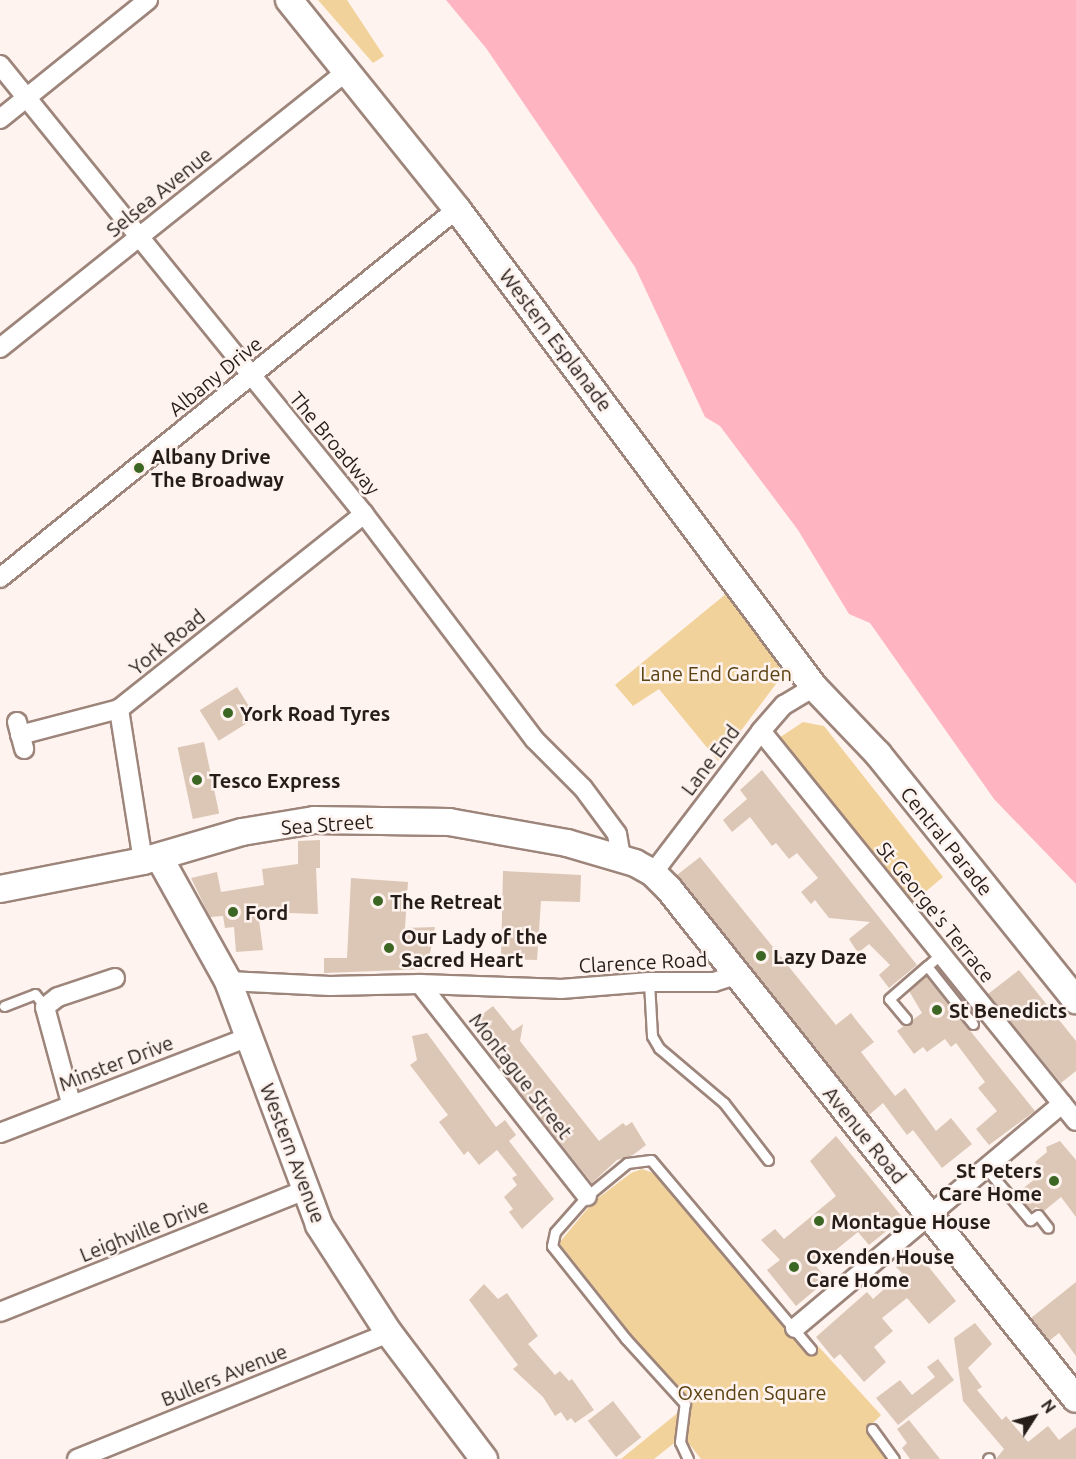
<!DOCTYPE html>
<html>
<head>
<meta charset="utf-8">
<style>
  body { margin:0 }
  #map { position:relative; width:1076px; height:1459px; overflow:hidden; background:#fef3ee; font-family:Ubuntu,sans-serif }
  div>[style] { position:absolute }
  [style*='--x'] { left:calc(var(--x)*1px); top:calc(var(--y)*1px); width:calc(var(--w)*1px); rotate:calc(var(--a)*1deg) }
  .green>* { inset:0; background:#f2d29b }
  .water>* { inset:0; background:#ffb4c1 }
  .building>* { inset:0; background:#dcc7b6; transform-origin:0 0 }
  .roads { filter:drop-shadow(2px 0 #9d857b) drop-shadow(-2px 0 #9d857b) drop-shadow(0 2px #9d857b) drop-shadow(0 -2px #9d857b) }
  .lane>* { height:9px; margin:-4.5px; padding:0 4.5px; transform-origin:4.5px; border-radius:4.5px; background:#fff }
  .street>* { height:18px; margin:-9px; padding:0 9px; transform-origin:9px; border-radius:9px; background:#fff }
  .secondary>* { height:26px; margin:-13px; padding:0 13px; transform-origin:13px; border-radius:13px; background:#fff }
  .dots>* { width:16px; height:16px; translate:-50% -50%; box-sizing:border-box; border:3px solid #fef3ee; border-radius:50% }
  span { translate:-50% -50%; white-space:nowrap; text-align:center; line-height:1.15; -webkit-text-stroke:5px #fef3ee; paint-order:stroke }
  .street-label { font-size:20px; color:#261d19 }
  .poi-label { font-size:20px; color:#261d19; font-weight:700 }
  .left { translate:0 -50%; text-align:left }
  .right { translate:-100% -50%; text-align:right }
  .park-label { font-size:20px; color:#5a4111 }
  .north { position:absolute; left:1004px; top:1387px; width:60px; height:60px; -webkit-text-stroke:4px #fef3ee; paint-order:stroke; rotate:54deg; font-size:16px; font-weight:700; line-height:24px; text-align:center; color:#261d19 }
  .north::after { content:''; display:block; margin:auto; width:21px; height:27px; background:#261d19; clip-path:polygon(50% 0,100% 100%,50% 72%,0 100%) }
</style>
</head>
<body>
<div id="map">
  <div class="green">
    <div style="clip-path:polygon(318px 0,347px 0,384px 56px,373px 63px)"></div>
    <div style="clip-path:polygon(727px 593px,775px 656px,782px 676px,718px 761px,659px 689px,633px 706px,615px 685px)"></div>
    <div style="clip-path:polygon(803px 722px,824px 726px,943px 877px,911px 904px,779px 738px)"></div>
    <div style="clip-path:polygon(642px 1169px,659px 1175px,805px 1351px,810px 1354px,819px 1347px,881px 1415px,868px 1428px,889px 1459px,701px 1459px,683px 1436px,654px 1459px,621px 1459px,680px 1411px,685px 1402px,559px 1243px,593px 1202px,631px 1173px)"></div>
  </div>
  <div class="water">
    <div style="clip-path:polygon(446px 0,1076px 0,1076px 884px,994px 799px,870px 623px,849px 614px,798px 530px,720px 426px,705px 417px,635px 267px,486px 48px)"></div>
  </div>
  <div class="building">
    <div style="left:237px;top:687px;width:36px;height:44px;rotate:58deg"></div>
    <div style="left:204px;top:742px;width:73px;height:27px;rotate:78deg"></div>
    <div style="clip-path:polygon(762px 770px,917px 965px,889px 988px,879px 975px,890px 965px,869px 944px,858px 953px,849px 939px,870px 922px,829px 918px,815px 900px,811px 904px,801px 892px,818px 878px,797px 853px,789px 859px,776px 843px,772px 846px,750px 817px,732px 832px,723px 820px,747px 799px,740px 790px)"></div>
    <div style="clip-path:polygon(320px 840px,320px 868px,316px 868px,318px 914px,258px 912px,263px 950px,236px 952px,234px 927px,225px 928px,223px 916px,210px 917px,191px 878px,217px 872px,221px 892px,264px 885px,262px 869px,298px 864px,298px 841px)"></div>
    <div style="clip-path:polygon(700px 857px,836px 1025px,851px 1013px,856px 1020px,874px 1042px,861px 1052px,895px 1096px,905px 1088px,936px 1131px,951px 1118px,972px 1144px,942px 1168px,913px 1130px,907px 1135px,883px 1103px,869px 1115px,677px 875px)"></div>
    <div style="clip-path:polygon(503px 871px,581px 875px,580px 902px,541px 901px,537px 960px,501px 959px)"></div>
    <div style="clip-path:polygon(351px 878px,408px 882px,405px 928px,435px 927px,427px 969px,324px 973px,324px 958px,347px 958px)"></div>
    <div style="clip-path:polygon(1019px 970px,1076px 1041px,1076px 1071px,1061px 1083px,988px 994px)"></div>
    <div style="clip-path:polygon(926px 976px,1035px 1111px,989px 1145px,976px 1129px,997px 1111px,978px 1088px,985px 1082px,956px 1043px,951px 1047px,945px 1039px,927px 1052px,923px 1047px,914px 1054px,897px 1031px,922px 1013px,909px 991px)"></div>
    <div style="clip-path:polygon(493px 1006px,513px 1031px,523px 1024px,520px 1041px,599px 1141px,623px 1123px,626px 1126px,632px 1122px,646px 1145px,633px 1155px,617px 1160px,592px 1183px,502px 1070px,471px 1023px)"></div>
    <div style="clip-path:polygon(427px 1033px,496px 1127px,505px 1120px,516px 1135px,509px 1141px,554px 1199px,522px 1229px,509px 1212px,513px 1209px,504px 1197px,517px 1185px,512px 1178px,517px 1175px,497px 1150px,479px 1165px,468px 1151px,464px 1155px,439px 1122px,448px 1115px,410px 1065px,417px 1060px,412px 1036px)"></div>
    <div style="clip-path:polygon(836px 1136px,903px 1218px,869px 1245px,858px 1232px,816px 1266px,827px 1280px,796px 1306px,767px 1270px,780px 1260px,761px 1240px,775px 1229px,784px 1239px,836px 1196px,810px 1161px)"></div>
    <div style="clip-path:polygon(1060px 1141px,1076px 1160px,1076px 1217px,1061px 1197px,1044px 1211px,1036px 1207px,1031px 1211px,1021px 1199px,1026px 1195px,1022px 1189px,1044px 1172px,1035px 1162px,1047px 1152px,1046px 1147px)"></div>
    <div style="clip-path:polygon(924px 1250px,934px 1261px,928px 1266px,956px 1301px,929px 1324px,907px 1298px,882px 1318px,893px 1331px,874px 1347px,886px 1362px,864px 1382px,840px 1354px,834px 1359px,816px 1337px,867px 1292px,873px 1299px,902px 1273px,896px 1267px,915px 1251px,918px 1254px)"></div>
    <div style="clip-path:polygon(1076px 1282px,1076px 1356px,1059px 1333px,1049px 1341px,1031px 1318px)"></div>
    <div style="clip-path:polygon(484px 1284px,498px 1299px,507px 1293px,538px 1336px,528px 1344px,555px 1375px,560px 1371px,569px 1381px,572px 1379px,594px 1410px,575px 1423px,571px 1418px,567px 1421px,561px 1412px,555px 1416px,543px 1397px,513px 1369px,518px 1365px,469px 1300px)"></div>
    <div style="clip-path:polygon(975px 1323px,992px 1344px,968px 1368px,982px 1387px,977px 1390px,1002px 1420px,1006px 1416px,1028px 1442px,1048px 1426px,1059px 1440px,1076px 1427px,1076px 1459px,996px 1459px,1004px 1449px,963px 1401px,954px 1338px)"></div>
    <div style="clip-path:polygon(938px 1359px,954px 1380px,898px 1425px,876px 1398px,900px 1380px,912px 1395px,935px 1377px,927px 1367px)"></div>
    <div style="left:613px;top:1401px;width:46px;height:32px;rotate:52deg"></div>
    <div style="clip-path:polygon(909px 1420px,940px 1459px,910px 1459px,902px 1448px,907px 1443px,897px 1429px)"></div>
  </div>
  <div class="roads">
    <div class="lane">
      <div style="--x:941;--y:954;--w:18;--a:139"></div>
      <div style="--x:927;--y:966;--w:74;--a:51.6"></div>
      <div style="--x:649;--y:982;--w:54;--a:86.8"></div>
      <div style="--x:652;--y:1036;--w:14;--a:60"></div>
      <div style="--x:659;--y:1048;--w:85;--a:40.2"></div>
      <div style="--x:724;--y:1103;--w:72;--a:52.3"></div>
      <div style="--x:4;--y:1006;--w:33;--a:-21"></div>
      <div style="--x:35;--y:994;--w:16;--a:52"></div>
      <div style="--x:906;--y:1019;--w:26;--a:-130"></div>
      <div style="--x:889;--y:999;--w:50;--a:-41"></div>
      <div style="--x:985;--y:1167;--w:70;--a:49.7"></div>
      <div style="--x:1030;--y:1220;--w:9;--a:-32"></div>
      <div style="--x:1038;--y:1215;--w:16;--a:52"></div>
      <div style="--x:872;--y:1429;--w:37;--a:54"></div>
      <div style="--x:688;--y:1459;--w:19;--a:-115"></div>
      <div style="--x:680;--y:1442;--w:38;--a:-83"></div>
      <div style="--x:685;--y:1404;--w:88;--a:-132.2"></div>
      <div style="--x:626;--y:1339;--w:119;--a:-128.5"></div>
      <div style="--x:552;--y:1246;--w:14;--a:-78"></div>
      <div style="--x:555;--y:1232;--w:48;--a:-48.4"></div>
      <div style="--x:587;--y:1196;--w:52;--a:-39.5"></div>
      <div style="--x:627;--y:1163;--w:24;--a:-7"></div>
      <div style="--x:651;--y:1160;--w:248;--a:49.8"></div>
      <div style="--x:988;--y:1459;--w:1;--a:-45"></div>
    </div>
    <div class="street">
      <div style="--x:0;--y:65;--w:578;--a:50.97"></div>
      <div style="--x:364;--y:514;--w:282;--a:52.9"></div>
      <div style="--x:534;--y:739;--w:69;--a:45"></div>
      <div style="--x:583;--y:788;--w:57;--a:53.5"></div>
      <div style="--x:617;--y:834;--w:23;--a:80"></div>
      <div style="--x:0;--y:119;--w:190;--a:-38.8"></div>
      <div style="--x:0;--y:348;--w:444;--a:-38.6"></div>
      <div style="--x:0;--y:578;--w:587;--a:-38.92"></div>
      <div style="--x:17;--y:722;--w:28;--a:75"></div>
      <div style="--x:761;--y:731;--w:501;--a:51.07"></div>
      <div style="--x:20;--y:735;--w:102;--a:-14.7"></div>
      <div style="--x:143;--y:861;--w:154;--a:-99"></div>
      <div style="--x:119;--y:709;--w:313;--a:-38.5"></div>
      <div style="--x:653;--y:873;--w:178;--a:-52.7"></div>
      <div style="--x:761;--y:731;--w:35;--a:-49"></div>
      <div style="--x:784;--y:705;--w:35;--a:-31"></div>
      <div style="--x:228;--y:981;--w:102;--a:2.8"></div>
      <div style="--x:330;--y:986;--w:90;--a:-1.3"></div>
      <div style="--x:420;--y:984;--w:141;--a:2"></div>
      <div style="--x:561;--y:989;--w:88;--a:-4.5"></div>
      <div style="--x:649;--y:982;--w:65;--a:0"></div>
      <div style="--x:714;--y:982;--w:23;--a:-18"></div>
      <div style="--x:420;--y:984;--w:270;--a:51.8"></div>
      <div style="--x:71;--y:1103;--w:99;--a:-105.2"></div>
      <div style="--x:45;--y:1007;--w:16;--a:-38"></div>
      <div style="--x:58;--y:997;--w:60;--a:-18.4"></div>
      <div style="--x:0;--y:1133;--w:267;--a:-21.1"></div>
      <div style="--x:0;--y:1312;--w:328;--a:-21.8"></div>
      <div style="--x:795;--y:1328;--w:349;--a:-40"></div>
      <div style="--x:77;--y:1459;--w:336;--a:-22"></div>
    </div>
    <div class="secondary">
      <div style="--x:289;--y:0;--w:268;--a:51.2"></div>
      <div style="--x:457;--y:209;--w:597;--a:53.25"></div>
      <div style="--x:814;--y:687;--w:93;--a:46.3"></div>
      <div style="--x:878;--y:754;--w:316;--a:51.2"></div>
      <div style="--x:159;--y:857;--w:142;--a:60.9"></div>
      <div style="--x:228;--y:981;--w:260;--a:69.5"></div>
      <div style="--x:319;--y:1225;--w:129;--a:57.1"></div>
      <div style="--x:389;--y:1333;--w:158;--a:53"></div>
      <div style="--x:0;--y:889;--w:146;--a:-11.1"></div>
      <div style="--x:143;--y:861;--w:103;--a:-16.3"></div>
      <div style="--x:242;--y:832;--w:73;--a:-9.5"></div>
      <div style="--x:314;--y:820;--w:135;--a:0.8"></div>
      <div style="--x:449;--y:822;--w:120;--a:10.1"></div>
      <div style="--x:567;--y:843;--w:71;--a:16.4"></div>
      <div style="--x:635;--y:863;--w:21;--a:29"></div>
      <div style="--x:653;--y:873;--w:23;--a:45"></div>
      <div style="--x:669;--y:889;--w:652;--a:51.41"></div>
    </div>
  </div>
  <div class="dots">
    <div style="left:139px;top:468px;background:#3c6623"></div>
    <div style="left:228px;top:713px;background:#3c6623"></div>
    <div style="left:197px;top:780px;background:#3c6623"></div>
    <div style="left:378px;top:901px;background:#3c6623"></div>
    <div style="left:233px;top:912px;background:#3c6623"></div>
    <div style="left:389px;top:948px;background:#3c6623"></div>
    <div style="left:761px;top:956px;background:#3c6623"></div>
    <div style="left:937px;top:1010px;background:#3c6623"></div>
    <div style="left:1054px;top:1181px;background:#3c6623"></div>
    <div style="left:819px;top:1221px;background:#3c6623"></div>
    <div style="left:794px;top:1267px;background:#3c6623"></div>
  </div>
  <div class="street-label">
    <span style="left:159px;top:192px;rotate:-39deg">Selsea Avenue</span>
    <span style="left:556px;top:340px;rotate:53deg">Western Esplanade</span>
    <span style="left:215px;top:376px;rotate:-39deg">Albany Drive</span>
    <span style="left:335px;top:443px;rotate:50deg">The Broadway</span>
    <span style="left:167px;top:642px;rotate:-39deg">York Road</span>
    <span style="left:710px;top:760px;rotate:-53deg">Lane End</span>
    <span style="left:327px;top:824px;rotate:-4deg">Sea Street</span>
    <span style="left:947px;top:841px;rotate:51deg">Central Parade</span>
    <span style="left:936px;top:912px;rotate:51deg">St George's Terrace</span>
    <span style="left:643px;top:962px;rotate:-3deg">Clarence Road</span>
    <span style="left:116px;top:1063px;rotate:-21deg">Minster Drive</span>
    <span style="left:521px;top:1076px;rotate:52deg">Montague Street</span>
    <span style="left:865px;top:1135px;rotate:51deg">Avenue Road</span>
    <span style="left:293px;top:1153px;rotate:69deg">Western Avenue</span>
    <span style="left:144px;top:1230px;rotate:-22deg">Leighville Drive</span>
    <span style="left:224px;top:1375px;rotate:-22deg">Bullers Avenue</span>
  </div>
  <div class="poi-label">
    <span class="left" style="left:151px;top:468px">Albany Drive<br>The Broadway</span>
    <span class="left" style="left:240px;top:713px">York Road Tyres</span>
    <span class="left" style="left:209px;top:780px">Tesco Express</span>
    <span class="left" style="left:390px;top:901px">The Retreat</span>
    <span class="left" style="left:245px;top:912px">Ford</span>
    <span class="left" style="left:401px;top:948px">Our Lady of the<br>Sacred Heart</span>
    <span class="left" style="left:773px;top:956px">Lazy Daze</span>
    <span class="left" style="left:949px;top:1010px">St Benedicts</span>
    <span class="right" style="left:1042px;top:1182px">St Peters<br>Care Home</span>
    <span class="left" style="left:831px;top:1221px">Montague House</span>
    <span class="left" style="left:806px;top:1268px">Oxenden House<br>Care Home</span>
  </div>
  <div class="park-label">
    <span style="left:716px;top:673px">Lane End Garden</span>
    <span style="left:752px;top:1392px">Oxenden Square</span>
  </div>
  <div class="north">N</div>
</div>
</body>
</html>
